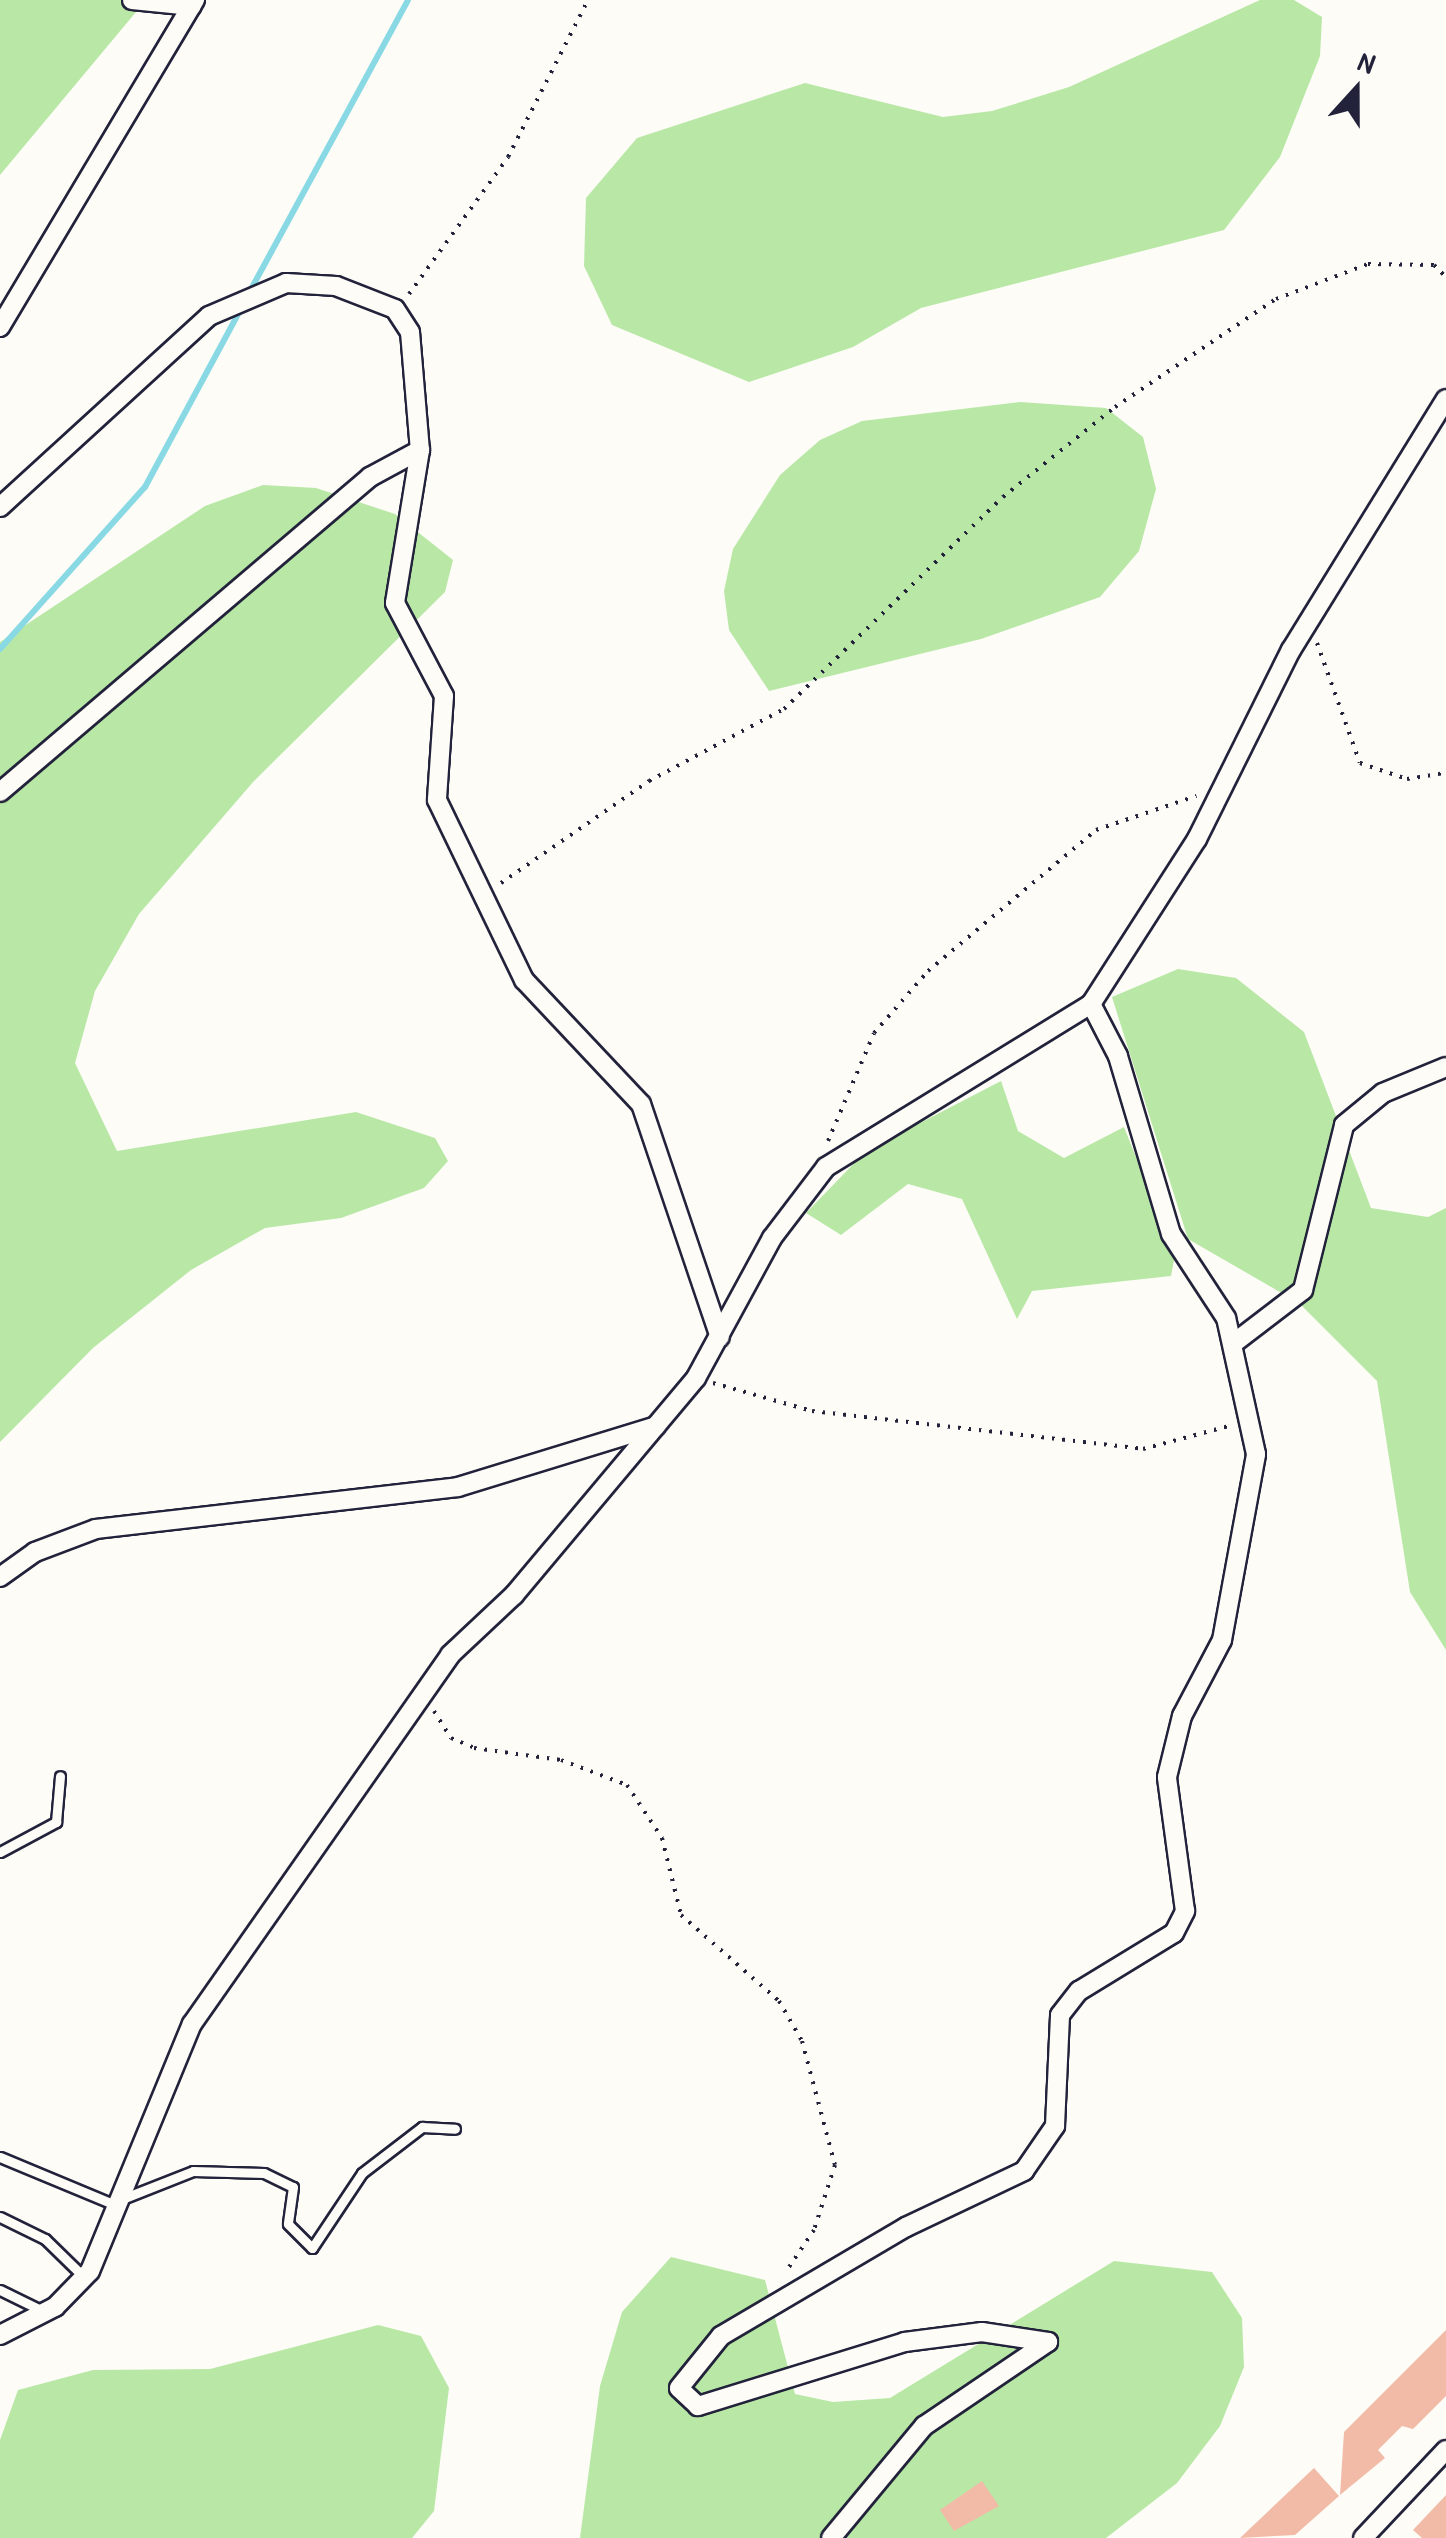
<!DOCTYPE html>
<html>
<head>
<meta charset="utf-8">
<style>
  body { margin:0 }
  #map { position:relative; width:1446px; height:2538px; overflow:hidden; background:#fdfcf7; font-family:"Patrick Hand",sans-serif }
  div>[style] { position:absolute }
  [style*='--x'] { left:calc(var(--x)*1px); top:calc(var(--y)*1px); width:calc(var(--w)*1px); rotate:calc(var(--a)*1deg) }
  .green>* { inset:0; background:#b9e8a6 }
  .stream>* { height:6px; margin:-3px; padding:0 3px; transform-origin:3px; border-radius:3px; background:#89d9e5 }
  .building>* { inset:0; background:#f2bba7 }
  .path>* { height:4px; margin-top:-2px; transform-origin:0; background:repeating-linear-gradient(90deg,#22223b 0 2.5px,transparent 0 10.5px) }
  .roads { filter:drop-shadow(2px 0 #22223b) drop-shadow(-2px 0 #22223b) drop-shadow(0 2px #22223b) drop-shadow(0 -2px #22223b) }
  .service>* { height:9px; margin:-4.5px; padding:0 4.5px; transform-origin:4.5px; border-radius:4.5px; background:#fdfcf7 }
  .minor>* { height:18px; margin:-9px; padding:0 9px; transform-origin:9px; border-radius:9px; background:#fdfcf7 }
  span { translate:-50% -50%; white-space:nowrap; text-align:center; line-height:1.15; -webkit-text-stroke:10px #fdfcf7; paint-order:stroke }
  .north { position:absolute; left:1306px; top:40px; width:100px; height:100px; -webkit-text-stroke:8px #fdfcf7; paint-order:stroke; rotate:21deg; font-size:28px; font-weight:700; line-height:40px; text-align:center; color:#22223b }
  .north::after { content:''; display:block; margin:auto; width:35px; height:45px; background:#22223b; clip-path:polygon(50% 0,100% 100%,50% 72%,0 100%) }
</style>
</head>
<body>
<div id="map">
  <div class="green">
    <div style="clip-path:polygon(0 0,146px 0,0 175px)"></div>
    <div style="clip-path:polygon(1260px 0,1294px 0,1322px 17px,1320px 56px,1280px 157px,1224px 230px,921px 308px,853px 347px,749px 382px,612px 325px,584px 266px,586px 198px,637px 138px,805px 83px,943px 117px,992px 111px,1069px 87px)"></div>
    <div style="clip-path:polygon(1020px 402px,1106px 408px,1143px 437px,1156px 489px,1139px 551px,1100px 597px,981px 639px,769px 691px,729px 630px,724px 591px,733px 549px,780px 475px,820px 440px,862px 421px)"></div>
    <div style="clip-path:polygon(263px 485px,316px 488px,395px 514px,453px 560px,445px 592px,254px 781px,139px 914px,95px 991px,75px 1063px,117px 1151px,356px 1112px,435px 1138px,448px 1161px,424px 1188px,341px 1218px,265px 1228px,191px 1270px,93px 1348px,0 1442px,0 642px,205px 506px)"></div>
    <div style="clip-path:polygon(1178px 969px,1236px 978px,1304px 1032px,1371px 1208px,1428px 1217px,1446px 1208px,1446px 1650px,1410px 1592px,1377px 1381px,1299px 1303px,1188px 1239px,1112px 997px)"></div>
    <div style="clip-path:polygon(1001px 1081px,1018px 1131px,1064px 1158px,1124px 1127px,1175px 1255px,1171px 1276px,1032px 1291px,1017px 1319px,962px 1199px,908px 1184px,841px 1235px,806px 1213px,866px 1151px)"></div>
    <div style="clip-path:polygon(671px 2257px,765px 2280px,795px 2394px,833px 2402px,890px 2398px,1114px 2261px,1212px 2272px,1242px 2318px,1244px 2367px,1220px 2426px,1177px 2483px,1106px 2538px,580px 2538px,600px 2386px,622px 2312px)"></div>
    <div style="clip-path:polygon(378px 2325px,421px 2336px,449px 2388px,434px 2511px,412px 2538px,0 2538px,0 2440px,18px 2390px,93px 2370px,210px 2369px)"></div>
  </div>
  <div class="stream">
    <div style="--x:249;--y:293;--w:333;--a:-61.5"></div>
    <div style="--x:0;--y:649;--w:217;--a:-48.2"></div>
    <div style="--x:145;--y:487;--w:202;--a:-61.7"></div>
  </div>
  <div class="building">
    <div style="clip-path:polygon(1446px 2330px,1446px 2396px,1413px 2429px,1402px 2426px,1378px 2450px,1385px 2458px,1340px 2495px,1344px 2432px)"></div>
    <div style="clip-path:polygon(1314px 2468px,1339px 2496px,1295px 2535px,1240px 2538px)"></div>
    <div style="clip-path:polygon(982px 2481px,999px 2506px,954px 2531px,940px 2510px)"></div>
    <div style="clip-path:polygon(1446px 2495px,1446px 2538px,1422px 2538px,1413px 2530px)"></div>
  </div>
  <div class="path">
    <div style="--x:409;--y:294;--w:169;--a:-54.1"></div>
    <div style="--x:508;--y:157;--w:176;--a:-63"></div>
    <div style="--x:1317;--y:643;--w:127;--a:70.3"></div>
    <div style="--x:1360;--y:763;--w:50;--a:18.8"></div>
    <div style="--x:1407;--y:779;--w:39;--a:-9"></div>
    <div style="--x:501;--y:883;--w:180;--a:-34.6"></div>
    <div style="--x:649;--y:781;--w:153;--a:-28.1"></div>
    <div style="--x:784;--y:709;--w:305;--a:-44.1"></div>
    <div style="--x:1003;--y:497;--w:144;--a:-38.8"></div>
    <div style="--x:1115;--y:407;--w:194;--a:-33.9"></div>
    <div style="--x:1276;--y:299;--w:98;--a:-20.8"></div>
    <div style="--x:1368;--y:264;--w:66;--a:0.9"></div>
    <div style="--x:1434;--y:265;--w:17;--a:45"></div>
    <div style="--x:828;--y:1141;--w:117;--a:-66.9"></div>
    <div style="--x:874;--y:1033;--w:82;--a:-48.9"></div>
    <div style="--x:928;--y:971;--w:219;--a:-40"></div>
    <div style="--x:1096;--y:830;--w:106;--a:-18.8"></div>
    <div style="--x:713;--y:1383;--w:103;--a:15.8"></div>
    <div style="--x:812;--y:1411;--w:333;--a:6.5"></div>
    <div style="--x:1143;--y:1449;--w:89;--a:-15"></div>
    <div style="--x:434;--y:1711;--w:32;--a:58"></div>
    <div style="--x:451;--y:1738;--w:25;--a:23"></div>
    <div style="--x:474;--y:1748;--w:88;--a:7.9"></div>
    <div style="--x:561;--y:1760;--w:71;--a:20.7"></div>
    <div style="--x:627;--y:1785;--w:64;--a:56.6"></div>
    <div style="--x:662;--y:1838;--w:79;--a:76.1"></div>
    <div style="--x:681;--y:1915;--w:130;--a:41.3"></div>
    <div style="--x:779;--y:2001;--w:46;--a:60.1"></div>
    <div style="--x:802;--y:2041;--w:128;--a:75.1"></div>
    <div style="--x:835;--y:2165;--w:68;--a:107.9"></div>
    <div style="--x:814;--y:2230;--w:52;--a:124"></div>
  </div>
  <div class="roads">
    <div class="service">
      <div style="--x:0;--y:1852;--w:64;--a:-28.2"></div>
      <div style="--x:56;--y:1822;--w:46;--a:-85"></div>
      <div style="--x:0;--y:2157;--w:128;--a:22.6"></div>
      <div style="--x:122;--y:2199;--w:76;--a:-21.5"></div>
      <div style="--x:193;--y:2171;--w:71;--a:1.6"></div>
      <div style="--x:264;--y:2173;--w:32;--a:26"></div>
      <div style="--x:293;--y:2187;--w:37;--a:98"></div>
      <div style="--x:288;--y:2224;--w:34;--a:45"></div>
      <div style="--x:312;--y:2248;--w:90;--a:-56.3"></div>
      <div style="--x:362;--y:2173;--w:76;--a:-37.5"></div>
      <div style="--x:422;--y:2127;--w:33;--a:3"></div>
      <div style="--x:0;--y:2217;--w:50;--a:26.1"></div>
      <div style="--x:45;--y:2239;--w:54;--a:44.3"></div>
      <div style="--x:0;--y:2290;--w:50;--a:26.1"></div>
    </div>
    <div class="minor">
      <div style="--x:132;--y:0;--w:60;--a:5.7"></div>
      <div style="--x:0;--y:327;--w:381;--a:-59.2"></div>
      <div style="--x:0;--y:507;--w:283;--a:-42.4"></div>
      <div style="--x:209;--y:316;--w:84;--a:-23.2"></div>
      <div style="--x:286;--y:283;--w:50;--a:3.4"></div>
      <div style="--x:336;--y:286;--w:63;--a:21.3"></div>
      <div style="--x:395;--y:309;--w:27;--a:57"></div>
      <div style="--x:410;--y:332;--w:118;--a:85.2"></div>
      <div style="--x:420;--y:450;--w:155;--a:99.3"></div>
      <div style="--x:395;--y:603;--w:105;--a:62.2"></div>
      <div style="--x:444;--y:696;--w:104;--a:93.9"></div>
      <div style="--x:437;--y:800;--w:200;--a:64.2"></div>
      <div style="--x:524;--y:980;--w:170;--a:46.7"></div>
      <div style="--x:641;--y:1104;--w:246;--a:71.3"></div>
      <div style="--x:0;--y:792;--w:486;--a:-40.4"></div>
      <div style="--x:370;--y:477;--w:57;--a:-28.4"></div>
      <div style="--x:1234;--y:1343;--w:87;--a:-37.5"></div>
      <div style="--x:1303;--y:1290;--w:170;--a:-76"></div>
      <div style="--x:1344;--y:1125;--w:50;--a:-39.4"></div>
      <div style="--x:1383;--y:1093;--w:68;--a:-22.4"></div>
      <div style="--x:0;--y:1577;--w:43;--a:-35.5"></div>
      <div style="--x:35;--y:1552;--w:65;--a:-20.7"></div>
      <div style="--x:96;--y:1529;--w:364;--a:-6.6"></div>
      <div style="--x:458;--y:1487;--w:207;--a:-17.1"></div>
      <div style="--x:0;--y:2335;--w:62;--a:-27"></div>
      <div style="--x:55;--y:2307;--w:50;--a:-45.8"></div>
      <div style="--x:90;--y:2271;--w:267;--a:-67.6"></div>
      <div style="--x:192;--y:2024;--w:450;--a:-55"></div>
      <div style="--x:450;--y:1655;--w:88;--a:-43.2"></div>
      <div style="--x:514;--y:1595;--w:283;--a:-50"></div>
      <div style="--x:696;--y:1378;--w:159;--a:-61.5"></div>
      <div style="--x:772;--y:1238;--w:89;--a:-52.7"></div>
      <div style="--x:826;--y:1167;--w:311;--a:-31.6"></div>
      <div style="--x:1091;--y:1004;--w:196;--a:-57.3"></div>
      <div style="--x:1197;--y:839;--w:211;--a:-63.6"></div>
      <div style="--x:1291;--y:650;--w:295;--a:-58.3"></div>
      <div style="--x:831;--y:2538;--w:146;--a:-50.3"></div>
      <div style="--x:924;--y:2426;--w:150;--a:-34.1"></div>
      <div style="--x:1048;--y:2342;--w:67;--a:-171.4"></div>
      <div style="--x:982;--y:2332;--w:78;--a:172.6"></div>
      <div style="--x:905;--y:2342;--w:217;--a:162.8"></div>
      <div style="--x:698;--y:2406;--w:26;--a:-137"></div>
      <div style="--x:679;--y:2388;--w:67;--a:-51.1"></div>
      <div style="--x:721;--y:2336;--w:215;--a:-30.5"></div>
      <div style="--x:906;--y:2227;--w:131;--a:-25.4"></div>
      <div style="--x:1024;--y:2171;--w:55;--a:-55.4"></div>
      <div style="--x:1055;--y:2126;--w:111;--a:-87.4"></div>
      <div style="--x:1060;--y:2015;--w:31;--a:-52"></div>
      <div style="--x:1079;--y:1991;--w:111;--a:-31.4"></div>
      <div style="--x:1174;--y:1933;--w:25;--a:-63"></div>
      <div style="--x:1185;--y:1911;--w:135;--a:-97.7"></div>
      <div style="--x:1167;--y:1777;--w:63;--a:-76.2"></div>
      <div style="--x:1182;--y:1716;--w:86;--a:-62.2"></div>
      <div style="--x:1222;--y:1640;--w:189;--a:-79.6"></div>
      <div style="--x:1256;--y:1454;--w:139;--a:-102.4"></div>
      <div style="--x:1226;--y:1318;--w:100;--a:-123.2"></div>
      <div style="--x:1171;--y:1234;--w:186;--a:-106.6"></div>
      <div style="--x:1118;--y:1056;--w:59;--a:-117.4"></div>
      <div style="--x:1363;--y:2538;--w:121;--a:-46.7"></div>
    </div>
  </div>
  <div class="north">N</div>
</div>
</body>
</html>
